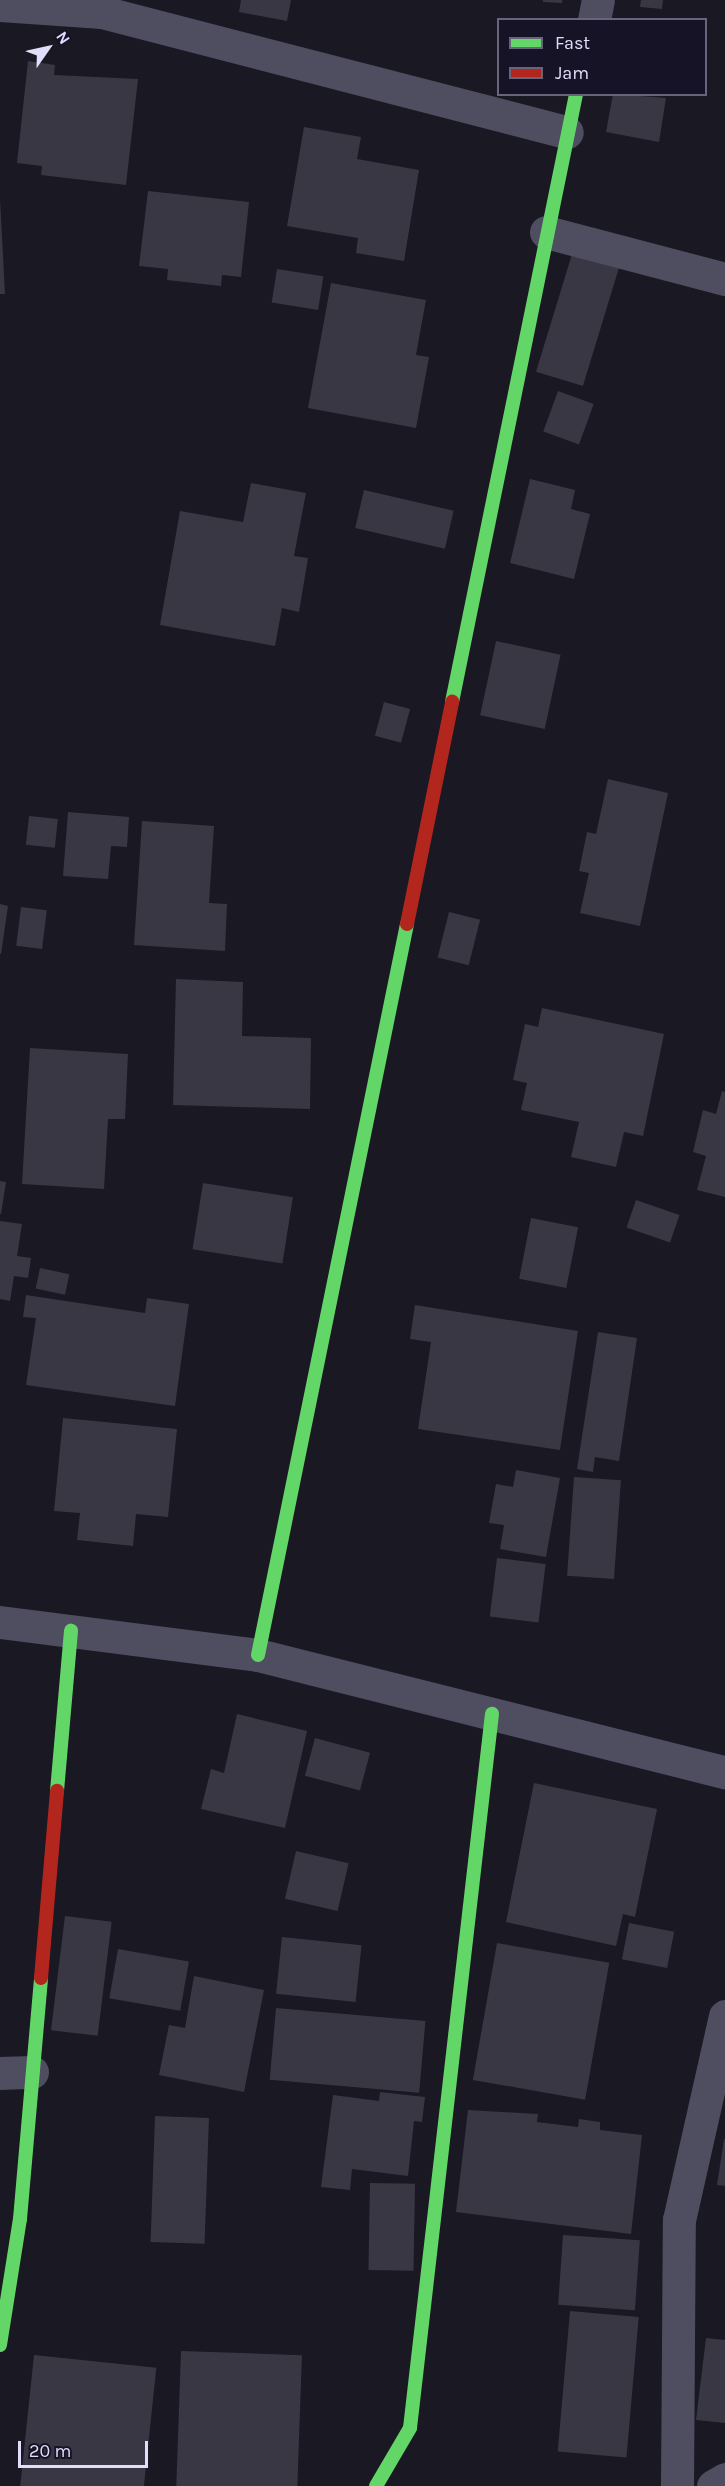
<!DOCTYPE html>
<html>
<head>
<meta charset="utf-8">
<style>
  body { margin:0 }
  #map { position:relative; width:725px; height:2486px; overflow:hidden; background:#1a1822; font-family:Karla,sans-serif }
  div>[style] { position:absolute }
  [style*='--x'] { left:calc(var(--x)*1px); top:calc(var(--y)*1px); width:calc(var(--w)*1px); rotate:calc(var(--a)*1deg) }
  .building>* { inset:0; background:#393743; transform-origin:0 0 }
  .street>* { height:33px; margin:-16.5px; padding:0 16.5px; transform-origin:16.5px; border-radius:16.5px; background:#4f4e61 }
  .fast>* { height:14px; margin:-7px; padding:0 7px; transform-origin:7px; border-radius:7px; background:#63d668 }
  .jam>* { height:14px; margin:-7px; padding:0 7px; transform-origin:7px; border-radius:7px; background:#b3261e }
  span { translate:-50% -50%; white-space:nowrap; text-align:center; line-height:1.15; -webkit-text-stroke:6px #161327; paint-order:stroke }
  .legend { position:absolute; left:497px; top:18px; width:210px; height:78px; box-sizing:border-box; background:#161327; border:2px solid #67647b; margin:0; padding:8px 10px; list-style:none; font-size:18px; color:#e0defa }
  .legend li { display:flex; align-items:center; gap:12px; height:30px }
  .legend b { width:30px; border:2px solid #67647b }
  .north { position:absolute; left:18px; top:18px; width:60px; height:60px; -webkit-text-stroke:4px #161327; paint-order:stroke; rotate:56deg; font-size:16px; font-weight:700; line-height:24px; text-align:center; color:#e0defa }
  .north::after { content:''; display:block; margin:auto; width:21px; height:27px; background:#e0defa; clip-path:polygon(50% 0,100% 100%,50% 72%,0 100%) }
  .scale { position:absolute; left:18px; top:2441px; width:130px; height:27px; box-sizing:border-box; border:3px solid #e0defa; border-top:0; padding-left:8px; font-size:18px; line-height:21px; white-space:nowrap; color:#e0defa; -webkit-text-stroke:4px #161327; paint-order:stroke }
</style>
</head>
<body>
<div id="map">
  <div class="building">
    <div style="clip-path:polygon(241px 0,291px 0,287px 21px,239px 12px)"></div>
    <div style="clip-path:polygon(543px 0,562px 0,562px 3px,543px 2px)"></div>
    <div style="clip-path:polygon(641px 0,663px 0,662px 9px,640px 7px)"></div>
    <div style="clip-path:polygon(28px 61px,55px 65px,54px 75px,138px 79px,126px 185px,41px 175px,42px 166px,17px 163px)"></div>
    <div style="clip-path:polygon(613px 94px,666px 98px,659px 142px,606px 132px)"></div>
    <div style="clip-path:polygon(304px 127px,361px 137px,357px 159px,419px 170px,404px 261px,356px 253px,358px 238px,287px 226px)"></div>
    <div style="clip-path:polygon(148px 191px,249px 202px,241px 277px,222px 275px,221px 286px,167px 280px,168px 269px,139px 266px)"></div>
    <div style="clip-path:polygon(0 199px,5px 294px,0 294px)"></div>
    <div style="left:572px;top:254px;width:49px;height:123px;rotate:17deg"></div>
    <div style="left:277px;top:269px;width:47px;height:34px;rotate:9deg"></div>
    <div style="clip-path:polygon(331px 283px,426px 300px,416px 355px,429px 357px,416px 428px,308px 408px)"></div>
    <div style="left:558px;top:391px;width:38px;height:43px;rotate:20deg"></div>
    <div style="clip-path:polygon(530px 479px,575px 490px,571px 509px,590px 514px,574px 579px,510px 563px)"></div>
    <div style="clip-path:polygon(251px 483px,306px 493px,294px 556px,308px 558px,299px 612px,282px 608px,275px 646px,160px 625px,180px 511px,243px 522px)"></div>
    <div style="left:364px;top:490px;width:92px;height:39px;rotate:13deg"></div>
    <div style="left:496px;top:641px;width:66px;height:76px;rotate:12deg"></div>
    <div style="left:384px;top:702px;width:27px;height:35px;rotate:15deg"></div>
    <div style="clip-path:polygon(608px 779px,668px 793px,640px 926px,580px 913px,589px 873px,579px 871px,587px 832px,596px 834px)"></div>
    <div style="clip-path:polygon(68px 812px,129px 817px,127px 847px,111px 846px,108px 879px,63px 876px)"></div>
    <div style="left:29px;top:816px;width:29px;height:29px;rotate:6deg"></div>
    <div style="clip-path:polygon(142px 821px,214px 826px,209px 903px,227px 904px,225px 951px,134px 945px)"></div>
    <div style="clip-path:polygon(0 904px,8px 906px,1px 954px,0 954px)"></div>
    <div style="left:21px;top:907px;width:26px;height:39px;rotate:7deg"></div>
    <div style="left:449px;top:912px;width:32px;height:47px;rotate:14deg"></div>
    <div style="clip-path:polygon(176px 979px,243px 982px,242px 1036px,311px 1038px,310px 1109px,173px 1105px)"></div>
    <div style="clip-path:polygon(542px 1008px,664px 1034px,643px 1136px,624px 1132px,616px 1167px,571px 1157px,579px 1122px,521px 1110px,527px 1083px,513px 1080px,525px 1024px,538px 1027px)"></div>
    <div style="clip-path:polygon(30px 1048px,128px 1054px,125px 1119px,108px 1119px,104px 1189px,22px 1184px)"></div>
    <div style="clip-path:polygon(722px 1091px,725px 1092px,725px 1197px,697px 1190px,706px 1156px,693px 1152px,703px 1110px,716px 1114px)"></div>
    <div style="clip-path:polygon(0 1181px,6px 1182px,1px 1214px,0 1214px)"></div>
    <div style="left:203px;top:1183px;width:91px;height:67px;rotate:9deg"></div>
    <div style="left:636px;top:1200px;width:46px;height:29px;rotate:19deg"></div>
    <div style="left:531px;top:1218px;width:48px;height:62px;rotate:11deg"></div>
    <div style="clip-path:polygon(0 1221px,22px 1224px,17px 1256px,31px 1258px,28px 1278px,14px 1276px,10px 1301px,0 1299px)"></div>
    <div style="left:40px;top:1268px;width:30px;height:21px;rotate:12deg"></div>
    <div style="clip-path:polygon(26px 1295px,145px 1313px,147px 1298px,189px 1304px,175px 1406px,26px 1385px,36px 1318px,23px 1317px)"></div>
    <div style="clip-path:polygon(415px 1305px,578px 1331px,560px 1450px,418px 1429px,431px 1342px,410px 1339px)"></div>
    <div style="clip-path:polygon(598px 1332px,637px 1338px,619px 1461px,595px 1457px,593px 1472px,577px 1469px)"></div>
    <div style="clip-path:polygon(63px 1418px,177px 1429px,168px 1517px,136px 1514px,133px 1546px,77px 1540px,80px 1513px,54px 1511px)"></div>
    <div style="clip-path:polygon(516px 1470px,560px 1478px,546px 1557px,500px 1549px,504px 1525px,489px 1523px,496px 1484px,513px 1487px)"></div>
    <div style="left:574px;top:1477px;width:47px;height:99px;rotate:4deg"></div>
    <div style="left:497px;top:1558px;width:49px;height:59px;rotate:7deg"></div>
    <div style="clip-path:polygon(237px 1714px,307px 1731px,285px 1828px,201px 1809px,211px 1769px,224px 1773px)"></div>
    <div style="left:315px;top:1738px;width:57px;height:39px;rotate:15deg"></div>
    <div style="clip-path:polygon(534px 1783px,657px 1809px,635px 1917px,623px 1914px,616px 1946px,506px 1922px)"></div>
    <div style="left:296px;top:1851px;width:54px;height:49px;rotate:13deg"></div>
    <div style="left:65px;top:1916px;width:47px;height:115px;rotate:7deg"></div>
    <div style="left:629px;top:1923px;width:46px;height:37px;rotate:11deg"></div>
    <div style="left:282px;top:1937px;width:80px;height:57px;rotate:6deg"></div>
    <div style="left:497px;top:1943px;width:114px;height:139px;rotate:10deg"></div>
    <div style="left:118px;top:1949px;width:72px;height:50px;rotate:10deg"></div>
    <div style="clip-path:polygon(194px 1976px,264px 1990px,244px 2092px,159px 2075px,169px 2025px,185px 2028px)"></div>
    <div style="left:276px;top:2008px;width:150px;height:72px;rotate:5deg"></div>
    <div style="clip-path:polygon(380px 2092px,425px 2097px,422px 2122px,414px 2121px,408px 2176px,352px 2169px,350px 2190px,321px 2187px,333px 2095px,379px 2101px)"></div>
    <div style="clip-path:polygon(468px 2110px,538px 2114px,537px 2122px,578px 2127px,579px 2119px,600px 2122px,600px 2130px,642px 2135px,631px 2234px,456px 2212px)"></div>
    <div style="left:155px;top:2116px;width:54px;height:126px;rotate:2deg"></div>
    <div style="clip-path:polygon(724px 2139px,725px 2139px,725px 2186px,717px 2185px)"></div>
    <div style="left:370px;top:2183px;width:45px;height:87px;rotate:1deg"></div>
    <div style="left:563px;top:2235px;width:77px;height:70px;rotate:4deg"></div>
    <div style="left:570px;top:2311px;width:69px;height:141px;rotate:5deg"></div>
    <div style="clip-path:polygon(706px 2338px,725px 2340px,725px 2423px,696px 2420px)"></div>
    <div style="left:181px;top:2351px;width:121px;height:135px;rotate:2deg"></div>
    <div style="left:34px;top:2355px;width:123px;height:132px;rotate:6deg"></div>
  </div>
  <div class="street">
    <div style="--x:0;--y:5;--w:102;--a:3.9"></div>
    <div style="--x:102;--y:12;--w:480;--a:14.5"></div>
    <div style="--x:594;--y:20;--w:20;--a:-79"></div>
    <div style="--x:546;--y:232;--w:185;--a:14.7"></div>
    <div style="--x:0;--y:1622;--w:260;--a:7.3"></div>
    <div style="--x:258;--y:1655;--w:481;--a:14.1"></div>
    <div style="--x:0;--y:2073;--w:32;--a:-2"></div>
    <div style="--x:677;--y:2486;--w:266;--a:-89.6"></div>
    <div style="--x:679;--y:2220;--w:209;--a:-77.3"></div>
    <div style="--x:713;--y:2486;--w:14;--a:-30"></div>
  </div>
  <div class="fast">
    <div style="--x:452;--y:702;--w:621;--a:-78.47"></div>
    <div style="--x:258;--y:1655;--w:746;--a:-78.48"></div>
    <div style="--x:57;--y:1791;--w:161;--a:-85"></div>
    <div style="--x:0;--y:2345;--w:128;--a:-81"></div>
    <div style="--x:20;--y:2219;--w:242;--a:-85"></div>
    <div style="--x:376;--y:2486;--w:67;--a:-59.6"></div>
    <div style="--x:410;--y:2428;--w:719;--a:-83.45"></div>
  </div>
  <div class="jam">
    <div style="--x:407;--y:924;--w:227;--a:-78.5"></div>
    <div style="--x:41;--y:1978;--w:188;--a:-85.1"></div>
  </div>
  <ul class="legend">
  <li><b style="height:8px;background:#63d668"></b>Fast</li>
  <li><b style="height:8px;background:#b3261e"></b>Jam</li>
  </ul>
  <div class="north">N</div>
  <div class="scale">20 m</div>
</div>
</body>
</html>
